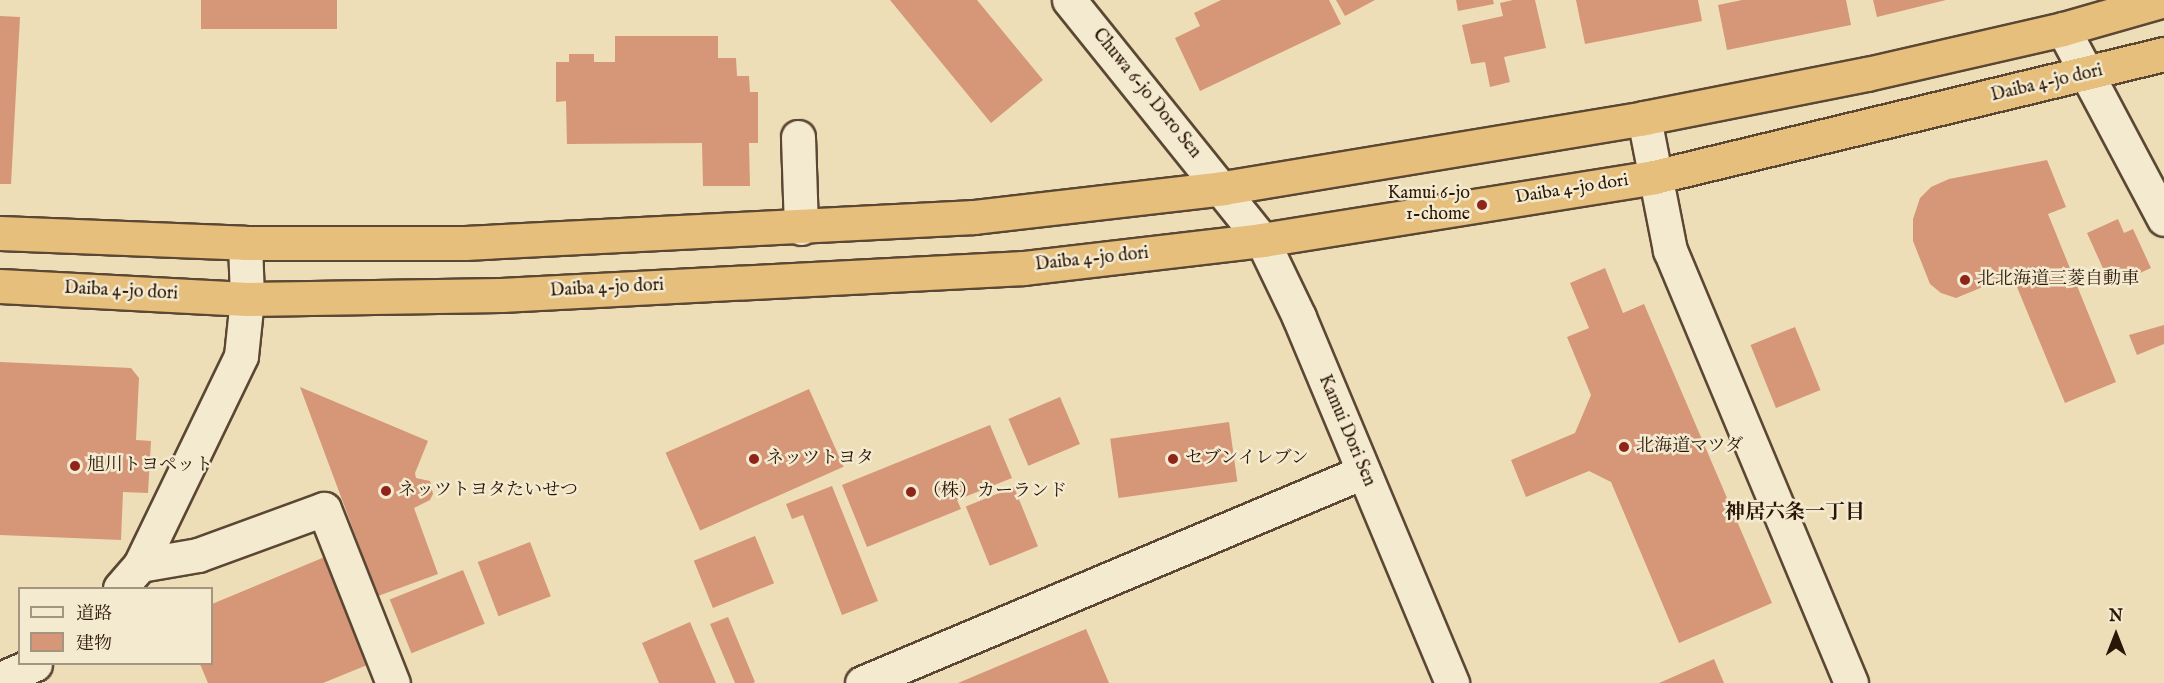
<!DOCTYPE html>
<html>
<head>
<meta charset="utf-8">
<style>
  body { margin:0 }
  #map { position:relative; width:2164px; height:683px; overflow:hidden; background:#eddeb7; font-family:"IM FELL English","Noto Serif JP",serif }
  div>[style] { position:absolute }
  [style*='--x'] { left:calc(var(--x)*1px); top:calc(var(--y)*1px); width:calc(var(--w)*1px); rotate:calc(var(--a)*1deg) }
  .building>* { inset:0; background:#d59778; transform-origin:0 0 }
  .roads { filter:drop-shadow(2px 0 #5b4733) drop-shadow(-2px 0 #5b4733) drop-shadow(0 2px #5b4733) drop-shadow(0 -2px #5b4733) }
  .minor>* { height:33px; margin:-16.5px; padding:0 16.5px; transform-origin:16.5px; border-radius:16.5px; background:#f3ead0 }
  .highway>* { height:33px; margin:-16.5px; padding:0 16.5px; transform-origin:16.5px; border-radius:16.5px; background:#e6bf7c }
  .dots>* { width:16px; height:16px; translate:-50% -50%; box-sizing:border-box; border:3px solid #f3ead0; border-radius:50% }
  span { translate:-50% -50%; white-space:nowrap; text-align:center; line-height:1.15; -webkit-text-stroke:5px #f3ead0; paint-order:stroke }
  .street-label { font-size:18px; color:#2a1507 }
  .poi-label { font-size:18px; color:#2a1507 }
  .right { translate:-100% -50%; text-align:right }
  .left { translate:0 -50%; text-align:left }
  .neighbourhood-label { font-size:20px; color:#2a1507; font-weight:700 }
  .legend { position:absolute; left:18px; top:587px; width:195px; height:78px; box-sizing:border-box; background:#f3ead0; border:2px solid #a39580; margin:0; padding:8px 10px; list-style:none; font-size:18px; color:#2a1507 }
  .legend li { display:flex; align-items:center; gap:12px; height:30px }
  .legend b { width:30px; border:2px solid #a39580 }
  .north { position:absolute; left:2086px; top:605px; width:60px; height:60px; -webkit-text-stroke:4px #f3ead0; paint-order:stroke; rotate:0deg; font-size:16px; font-weight:700; line-height:24px; text-align:center; color:#2a1507 }
  .north::after { content:''; display:block; margin:auto; width:21px; height:27px; background:#2a1507; clip-path:polygon(50% 0,100% 100%,50% 72%,0 100%) }
</style>
</head>
<body>
<div id="map">
  <div class="building">
    <div style="left:201px;top:0;width:136px;height:29px"></div>
    <div style="clip-path:polygon(890px 0,977px 0,1043px 80px,991px 123px)"></div>
    <div style="clip-path:polygon(1221px 0,1329px 0,1341px 24px,1200px 91px,1175px 38px,1200px 26px,1194px 13px)"></div>
    <div style="clip-path:polygon(1336px 0,1375px 0,1345px 16px)"></div>
    <div style="clip-path:polygon(1456px 0,1493px 0,1494px 4px,1458px 11px)"></div>
    <div style="clip-path:polygon(1513px 0,1535px 0,1546px 48px,1504px 57px,1510px 82px,1490px 87px,1485px 62px,1471px 64px,1462px 25px,1503px 16px,1500px 3px)"></div>
    <div style="clip-path:polygon(1576px 0,1698px 0,1702px 21px,1585px 44px)"></div>
    <div style="clip-path:polygon(1742px 0,1846px 0,1851px 25px,1727px 50px,1718px 5px)"></div>
    <div style="clip-path:polygon(1873px 0,1946px 0,1877px 17px)"></div>
    <div style="clip-path:polygon(0 16px,20px 17px,11px 184px,0 184px)"></div>
    <div style="clip-path:polygon(615px 36px,718px 36px,718px 58px,736px 58px,737px 76px,749px 76px,750px 92px,758px 92px,758px 143px,749px 143px,750px 186px,703px 186px,702px 143px,567px 144px,566px 101px,556px 102px,556px 62px,569px 62px,569px 54px,594px 54px,594px 62px,615px 62px)"></div>
    <div style="clip-path:polygon(2047px 160px,2066px 207px,2048px 214px,2116px 382px,2065px 403px,2012px 275px,1956px 298px,1941px 293px,1930px 284px,1913px 241px,1913px 219px,1920px 198px,1931px 187px,1949px 179px)"></div>
    <div style="clip-path:polygon(2118px 219px,2124px 233px,2133px 229px,2151px 268px,2111px 286px,2087px 233px)"></div>
    <div style="clip-path:polygon(1605px 268px,1623px 313px,1644px 304px,1772px 603px,1679px 643px,1611px 482px,1589px 471px,1526px 497px,1511px 460px,1575px 433px,1591px 395px,1567px 337px,1589px 328px,1570px 283px)"></div>
    <div style="clip-path:polygon(2164px 325px,2164px 344px,2137px 355px,2129px 335px)"></div>
    <div style="left:1795px;top:327px;width:68px;height:48px;rotate:68deg"></div>
    <div style="clip-path:polygon(0 362px,131px 368px,139px 378px,136px 440px,151px 441px,148px 493px,123px 492px,121px 540px,0 535px)"></div>
    <div style="clip-path:polygon(300px 387px,428px 441px,415px 473px,416px 478px,430px 481px,433px 494px,430px 500px,414px 508px,438px 574px,378px 596px)"></div>
    <div style="left:809px;top:389px;width:85px;height:157px;rotate:66deg"></div>
    <div style="left:1060px;top:397px;width:51px;height:56px;rotate:67deg"></div>
    <div style="left:1229px;top:422px;width:60px;height:120px;rotate:82deg"></div>
    <div style="clip-path:polygon(990px 425px,1012px 478px,957px 500px,961px 509px,867px 547px,842px 485px)"></div>
    <div style="clip-path:polygon(832px 486px,878px 601px,842px 615px,803px 515px,792px 519px,786px 504px)"></div>
    <div style="left:1014px;top:487px;width:64px;height:52px;rotate:68deg"></div>
    <div style="left:755px;top:536px;width:51px;height:66px;rotate:68deg"></div>
    <div style="left:530px;top:542px;width:58px;height:56px;rotate:69deg"></div>
    <div style="clip-path:polygon(327px 556px,372px 663px,323px 683px,208px 683px,200px 664px,212px 664px,212px 604px)"></div>
    <div style="left:463px;top:570px;width:58px;height:79px;rotate:68deg"></div>
    <div style="clip-path:polygon(728px 617px,755px 682px,753px 683px,735px 683px,710px 624px)"></div>
    <div style="clip-path:polygon(690px 622px,716px 683px,659px 683px,642px 643px)"></div>
    <div style="clip-path:polygon(1086px 629px,1109px 683px,958px 683px)"></div>
    <div style="clip-path:polygon(1714px 659px,1724px 683px,1659px 683px)"></div>
  </div>
  <div class="roads">
    <div class="minor">
      <div style="--x:1069;--y:0;--w:308;--a:51.2"></div>
      <div style="--x:1262;--y:240;--w:85;--a:64.3"></div>
      <div style="--x:1299;--y:317;--w:397;--a:67.3"></div>
      <div style="--x:2063;--y:29;--w:215;--a:62"></div>
      <div style="--x:1644;--y:118;--w:135;--a:78.9"></div>
      <div style="--x:1670;--y:250;--w:469;--a:67.3"></div>
      <div style="--x:798;--y:137;--w:91;--a:88.1"></div>
      <div style="--x:140;--y:565;--w:59;--a:-9.8"></div>
      <div style="--x:198;--y:555;--w:134;--a:-20.1"></div>
      <div style="--x:324;--y:509;--w:187;--a:68.4"></div>
      <div style="--x:120;--y:588;--w:30;--a:-49"></div>
      <div style="--x:140;--y:565;--w:232;--a:-64.2"></div>
      <div style="--x:241;--y:356;--w:57;--a:-84"></div>
      <div style="--x:247;--y:299;--w:56;--a:-92"></div>
      <div style="--x:0;--y:679;--w:38;--a:-23"></div>
      <div style="--x:862;--y:683;--w:544;--a:-22.84"></div>
    </div>
    <div class="highway">
      <div style="--x:0;--y:233;--w:245;--a:2.3"></div>
      <div style="--x:245;--y:243;--w:220;--a:0"></div>
      <div style="--x:465;--y:243;--w:510;--a:-2.92"></div>
      <div style="--x:974;--y:217;--w:251;--a:-6.6"></div>
      <div style="--x:1223;--y:188;--w:427;--a:-9.4"></div>
      <div style="--x:1644;--y:118;--w:227;--a:-11.2"></div>
      <div style="--x:1867;--y:74;--w:201;--a:-12.9"></div>
      <div style="--x:2063;--y:29;--w:105;--a:-16"></div>
      <div style="--x:0;--y:286;--w:247;--a:3"></div>
      <div style="--x:247;--y:299;--w:254;--a:-0.9"></div>
      <div style="--x:501;--y:295;--w:524;--a:-2.96"></div>
      <div style="--x:1024;--y:268;--w:240;--a:-6.7"></div>
      <div style="--x:1262;--y:240;--w:397;--a:-9.1"></div>
      <div style="--x:1654;--y:177;--w:525;--a:-13.56"></div>
    </div>
  </div>
  <div class="dots">
    <div style="left:1482px;top:205px;background:#8f2418"></div>
    <div style="left:1965px;top:280px;background:#8f2418"></div>
    <div style="left:1624px;top:447px;background:#8f2418"></div>
    <div style="left:754px;top:459px;background:#8f2418"></div>
    <div style="left:1173px;top:459px;background:#8f2418"></div>
    <div style="left:75px;top:466px;background:#8f2418"></div>
    <div style="left:386px;top:491px;background:#8f2418"></div>
    <div style="left:911px;top:492px;background:#8f2418"></div>
  </div>
  <div class="street-label">
    <span style="left:2047px;top:84px;rotate:-13deg">Daiba 4-jo dori</span>
    <span style="left:1146px;top:94px;rotate:51deg">Chuwa 6-jo Doro Sen</span>
    <span style="left:1572px;top:190px;rotate:-9deg">Daiba 4-jo dori</span>
    <span style="left:1092px;top:260px;rotate:-6deg">Daiba 4-jo dori</span>
    <span style="left:607px;top:289px;rotate:-3deg">Daiba 4-jo dori</span>
    <span style="left:121px;top:292px;rotate:3deg">Daiba 4-jo dori</span>
    <span style="left:1346px;top:431px;rotate:67deg">Kamui Dori Sen</span>
  </div>
  <div class="poi-label">
    <span class="right" style="left:1470px;top:205px">Kamui 6-jo<br>1-chome</span>
    <span class="left" style="left:1977px;top:280px">北北海道三菱自動車</span>
    <span class="left" style="left:1636px;top:447px">北海道マツダ</span>
    <span class="left" style="left:766px;top:459px">ネッツトヨタ</span>
    <span class="left" style="left:1185px;top:459px">セブンイレブン</span>
    <span class="left" style="left:87px;top:466px">旭川トヨペット</span>
    <span class="left" style="left:398px;top:491px">ネッツトヨタたいせつ</span>
    <span class="left" style="left:923px;top:492px">（株）カーランド</span>
  </div>
  <div class="neighbourhood-label">
    <span style="left:1795px;top:512px">神居六条一丁目</span>
  </div>
  <ul class="legend">
  <li><b style="height:8px;background:#f3ead0"></b>道路</li>
  <li><b style="height:16px;background:#d59778"></b>建物</li>
  </ul>
  <div class="north">N</div>
</div>
</body>
</html>
